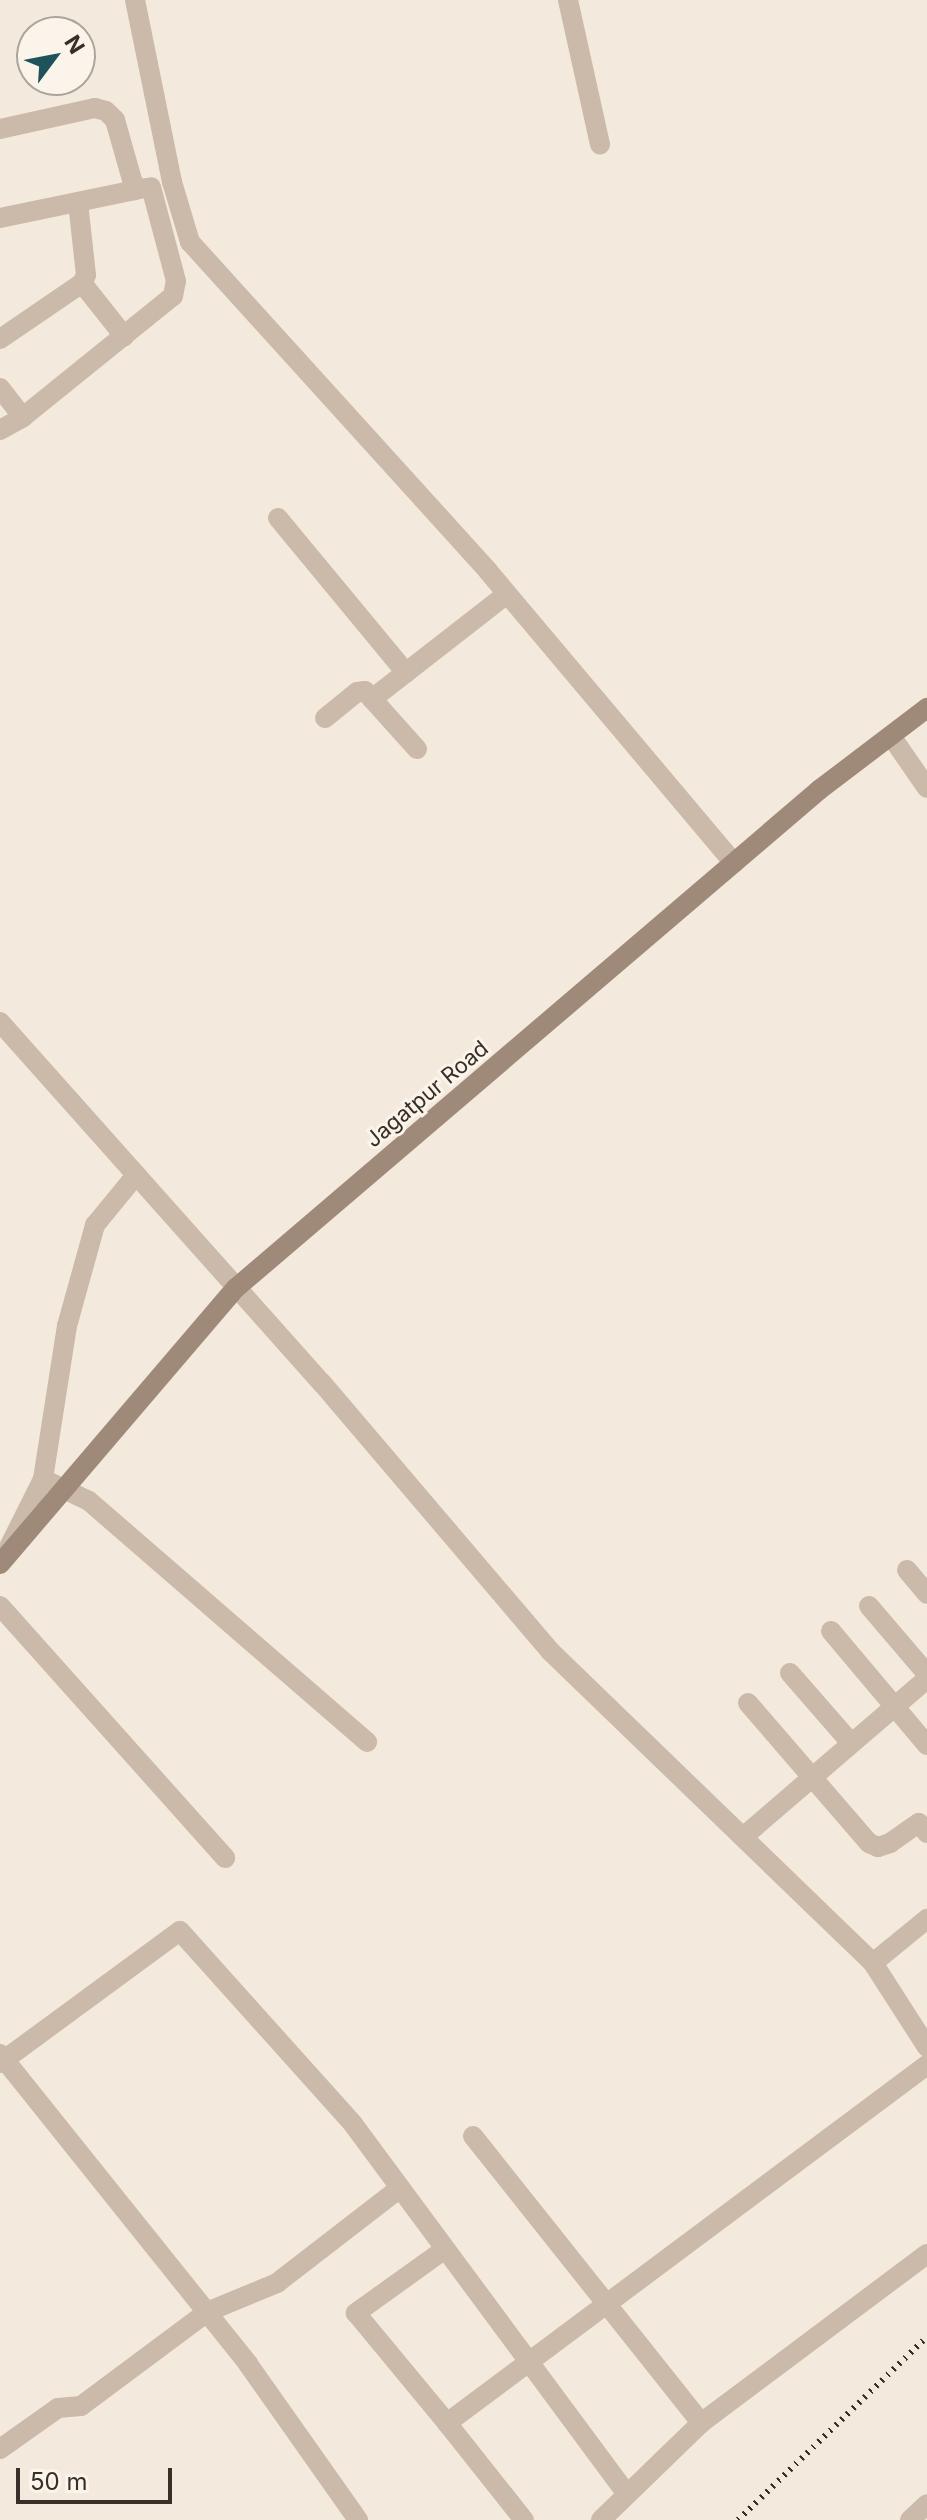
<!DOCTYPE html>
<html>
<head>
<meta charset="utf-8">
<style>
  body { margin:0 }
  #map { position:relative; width:927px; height:2520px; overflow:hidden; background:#f3eadd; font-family:Inter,sans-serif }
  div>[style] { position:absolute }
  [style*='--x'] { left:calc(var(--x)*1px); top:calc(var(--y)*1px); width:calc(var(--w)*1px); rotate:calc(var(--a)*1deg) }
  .street>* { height:20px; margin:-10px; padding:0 10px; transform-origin:10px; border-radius:10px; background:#cbbaa9 }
  .secondary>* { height:20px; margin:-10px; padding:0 10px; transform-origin:10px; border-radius:10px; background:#9f8a7a }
  .rail>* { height:6px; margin-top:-3px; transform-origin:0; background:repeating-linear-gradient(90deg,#382f29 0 2px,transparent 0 8px) }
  span { translate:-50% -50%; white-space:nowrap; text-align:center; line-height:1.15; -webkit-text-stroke:6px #faf4ea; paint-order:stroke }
  .street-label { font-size:22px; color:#382f29 }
  .north { position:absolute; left:16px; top:16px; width:80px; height:80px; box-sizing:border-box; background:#faf4ea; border:2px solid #aca59d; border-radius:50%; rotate:58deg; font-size:22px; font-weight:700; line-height:32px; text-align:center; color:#382f29 }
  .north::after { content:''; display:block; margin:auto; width:28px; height:36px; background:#1e535a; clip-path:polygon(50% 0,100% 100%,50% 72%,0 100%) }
  .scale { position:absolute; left:16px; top:2468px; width:156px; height:36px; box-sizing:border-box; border:4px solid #382f29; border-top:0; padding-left:10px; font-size:24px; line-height:28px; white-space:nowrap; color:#382f29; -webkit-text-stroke:6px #faf4ea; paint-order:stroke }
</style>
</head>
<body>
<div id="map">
  <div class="street">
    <div style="--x:135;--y:0;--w:186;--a:78.5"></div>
    <div style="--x:172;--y:182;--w:63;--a:73.3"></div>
    <div style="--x:190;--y:242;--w:444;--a:47.8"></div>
    <div style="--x:488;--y:571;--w:382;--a:49.9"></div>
    <div style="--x:568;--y:0;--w:148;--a:77.5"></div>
    <div style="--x:0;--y:129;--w:97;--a:-12.5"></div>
    <div style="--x:95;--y:108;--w:11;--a:15"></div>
    <div style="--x:106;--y:111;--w:13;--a:45"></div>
    <div style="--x:115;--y:120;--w:73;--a:74.1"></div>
    <div style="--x:0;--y:218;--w:148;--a:-11.7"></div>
    <div style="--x:82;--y:283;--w:68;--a:51.6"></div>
    <div style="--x:0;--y:339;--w:99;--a:-34.3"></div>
    <div style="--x:82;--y:283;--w:9;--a:-63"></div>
    <div style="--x:86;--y:275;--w:73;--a:-96.3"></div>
    <div style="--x:0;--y:388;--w:37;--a:52"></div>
    <div style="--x:0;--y:430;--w:26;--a:-29"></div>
    <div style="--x:23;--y:417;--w:193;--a:-38.9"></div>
    <div style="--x:173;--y:296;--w:15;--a:-79"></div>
    <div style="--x:176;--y:281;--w:97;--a:-104.9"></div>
    <div style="--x:278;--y:518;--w:201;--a:50.4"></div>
    <div style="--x:372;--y:699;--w:171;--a:-37.9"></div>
    <div style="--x:325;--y:718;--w:41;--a:-39.1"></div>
    <div style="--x:357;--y:692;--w:8;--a:-7"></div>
    <div style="--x:365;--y:691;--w:78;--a:48.1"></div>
    <div style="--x:891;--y:736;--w:63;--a:55.3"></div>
    <div style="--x:0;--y:1022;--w:484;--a:48.3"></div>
    <div style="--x:322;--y:1383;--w:352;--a:49.6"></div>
    <div style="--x:550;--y:1651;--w:449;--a:44"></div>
    <div style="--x:873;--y:1963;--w:100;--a:57.3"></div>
    <div style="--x:43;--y:1479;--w:51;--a:25.6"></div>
    <div style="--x:89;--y:1501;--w:368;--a:40.9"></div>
    <div style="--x:9;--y:1547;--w:76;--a:-63.4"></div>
    <div style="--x:43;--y:1479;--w:155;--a:-81.1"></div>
    <div style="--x:67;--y:1326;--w:105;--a:-74.5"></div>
    <div style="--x:95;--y:1225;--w:65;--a:-50.6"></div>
    <div style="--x:907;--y:1570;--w:31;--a:50"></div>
    <div style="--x:0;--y:1606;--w:338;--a:48.2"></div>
    <div style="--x:869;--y:1606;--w:89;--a:49.5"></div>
    <div style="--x:831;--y:1631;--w:149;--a:49.9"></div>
    <div style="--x:790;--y:1673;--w:93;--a:48.9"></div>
    <div style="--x:748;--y:1703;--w:185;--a:49.2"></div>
    <div style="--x:869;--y:1843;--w:10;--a:24"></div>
    <div style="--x:878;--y:1847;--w:13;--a:-18"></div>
    <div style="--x:890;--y:1843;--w:35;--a:-35"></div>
    <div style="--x:919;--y:1823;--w:13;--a:51"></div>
    <div style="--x:743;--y:1837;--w:243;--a:-40.7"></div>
    <div style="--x:873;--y:1963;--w:70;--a:-39.2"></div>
    <div style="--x:0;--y:2054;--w:397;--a:51.3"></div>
    <div style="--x:248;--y:2364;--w:191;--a:54.8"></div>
    <div style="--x:0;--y:2063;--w:223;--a:-36.3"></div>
    <div style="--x:180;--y:1931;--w:259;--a:48.1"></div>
    <div style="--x:353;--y:2124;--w:460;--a:53.5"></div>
    <div style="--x:473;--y:2136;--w:367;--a:51.5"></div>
    <div style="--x:445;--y:2249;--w:110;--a:144.3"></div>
    <div style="--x:356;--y:2313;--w:143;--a:50.4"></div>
    <div style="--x:447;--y:2423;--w:599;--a:-36.72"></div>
    <div style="--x:447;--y:2423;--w:124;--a:51.6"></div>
    <div style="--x:0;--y:2449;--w:71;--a:-35.3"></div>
    <div style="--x:58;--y:2408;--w:23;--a:-5"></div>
    <div style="--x:81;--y:2406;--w:157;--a:-36.7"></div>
    <div style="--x:207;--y:2312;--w:76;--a:-22.5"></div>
    <div style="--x:277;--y:2283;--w:155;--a:-37.7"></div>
    <div style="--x:601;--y:2520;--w:139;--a:-44.1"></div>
    <div style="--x:701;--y:2423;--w:282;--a:-36.8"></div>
    <div style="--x:910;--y:2520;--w:23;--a:-43"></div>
  </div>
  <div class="secondary">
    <div style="--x:0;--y:1564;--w:363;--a:-49.5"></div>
    <div style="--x:236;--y:1288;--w:767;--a:-40.5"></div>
    <div style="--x:819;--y:790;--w:136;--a:-37.2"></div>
  </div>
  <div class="rail">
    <div style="--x:738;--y:2520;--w:263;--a:-44.1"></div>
  </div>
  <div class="street-label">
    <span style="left:427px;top:1094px;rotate:-40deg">Jagatpur Road</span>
  </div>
  <div class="north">N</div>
  <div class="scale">50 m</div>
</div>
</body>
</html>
